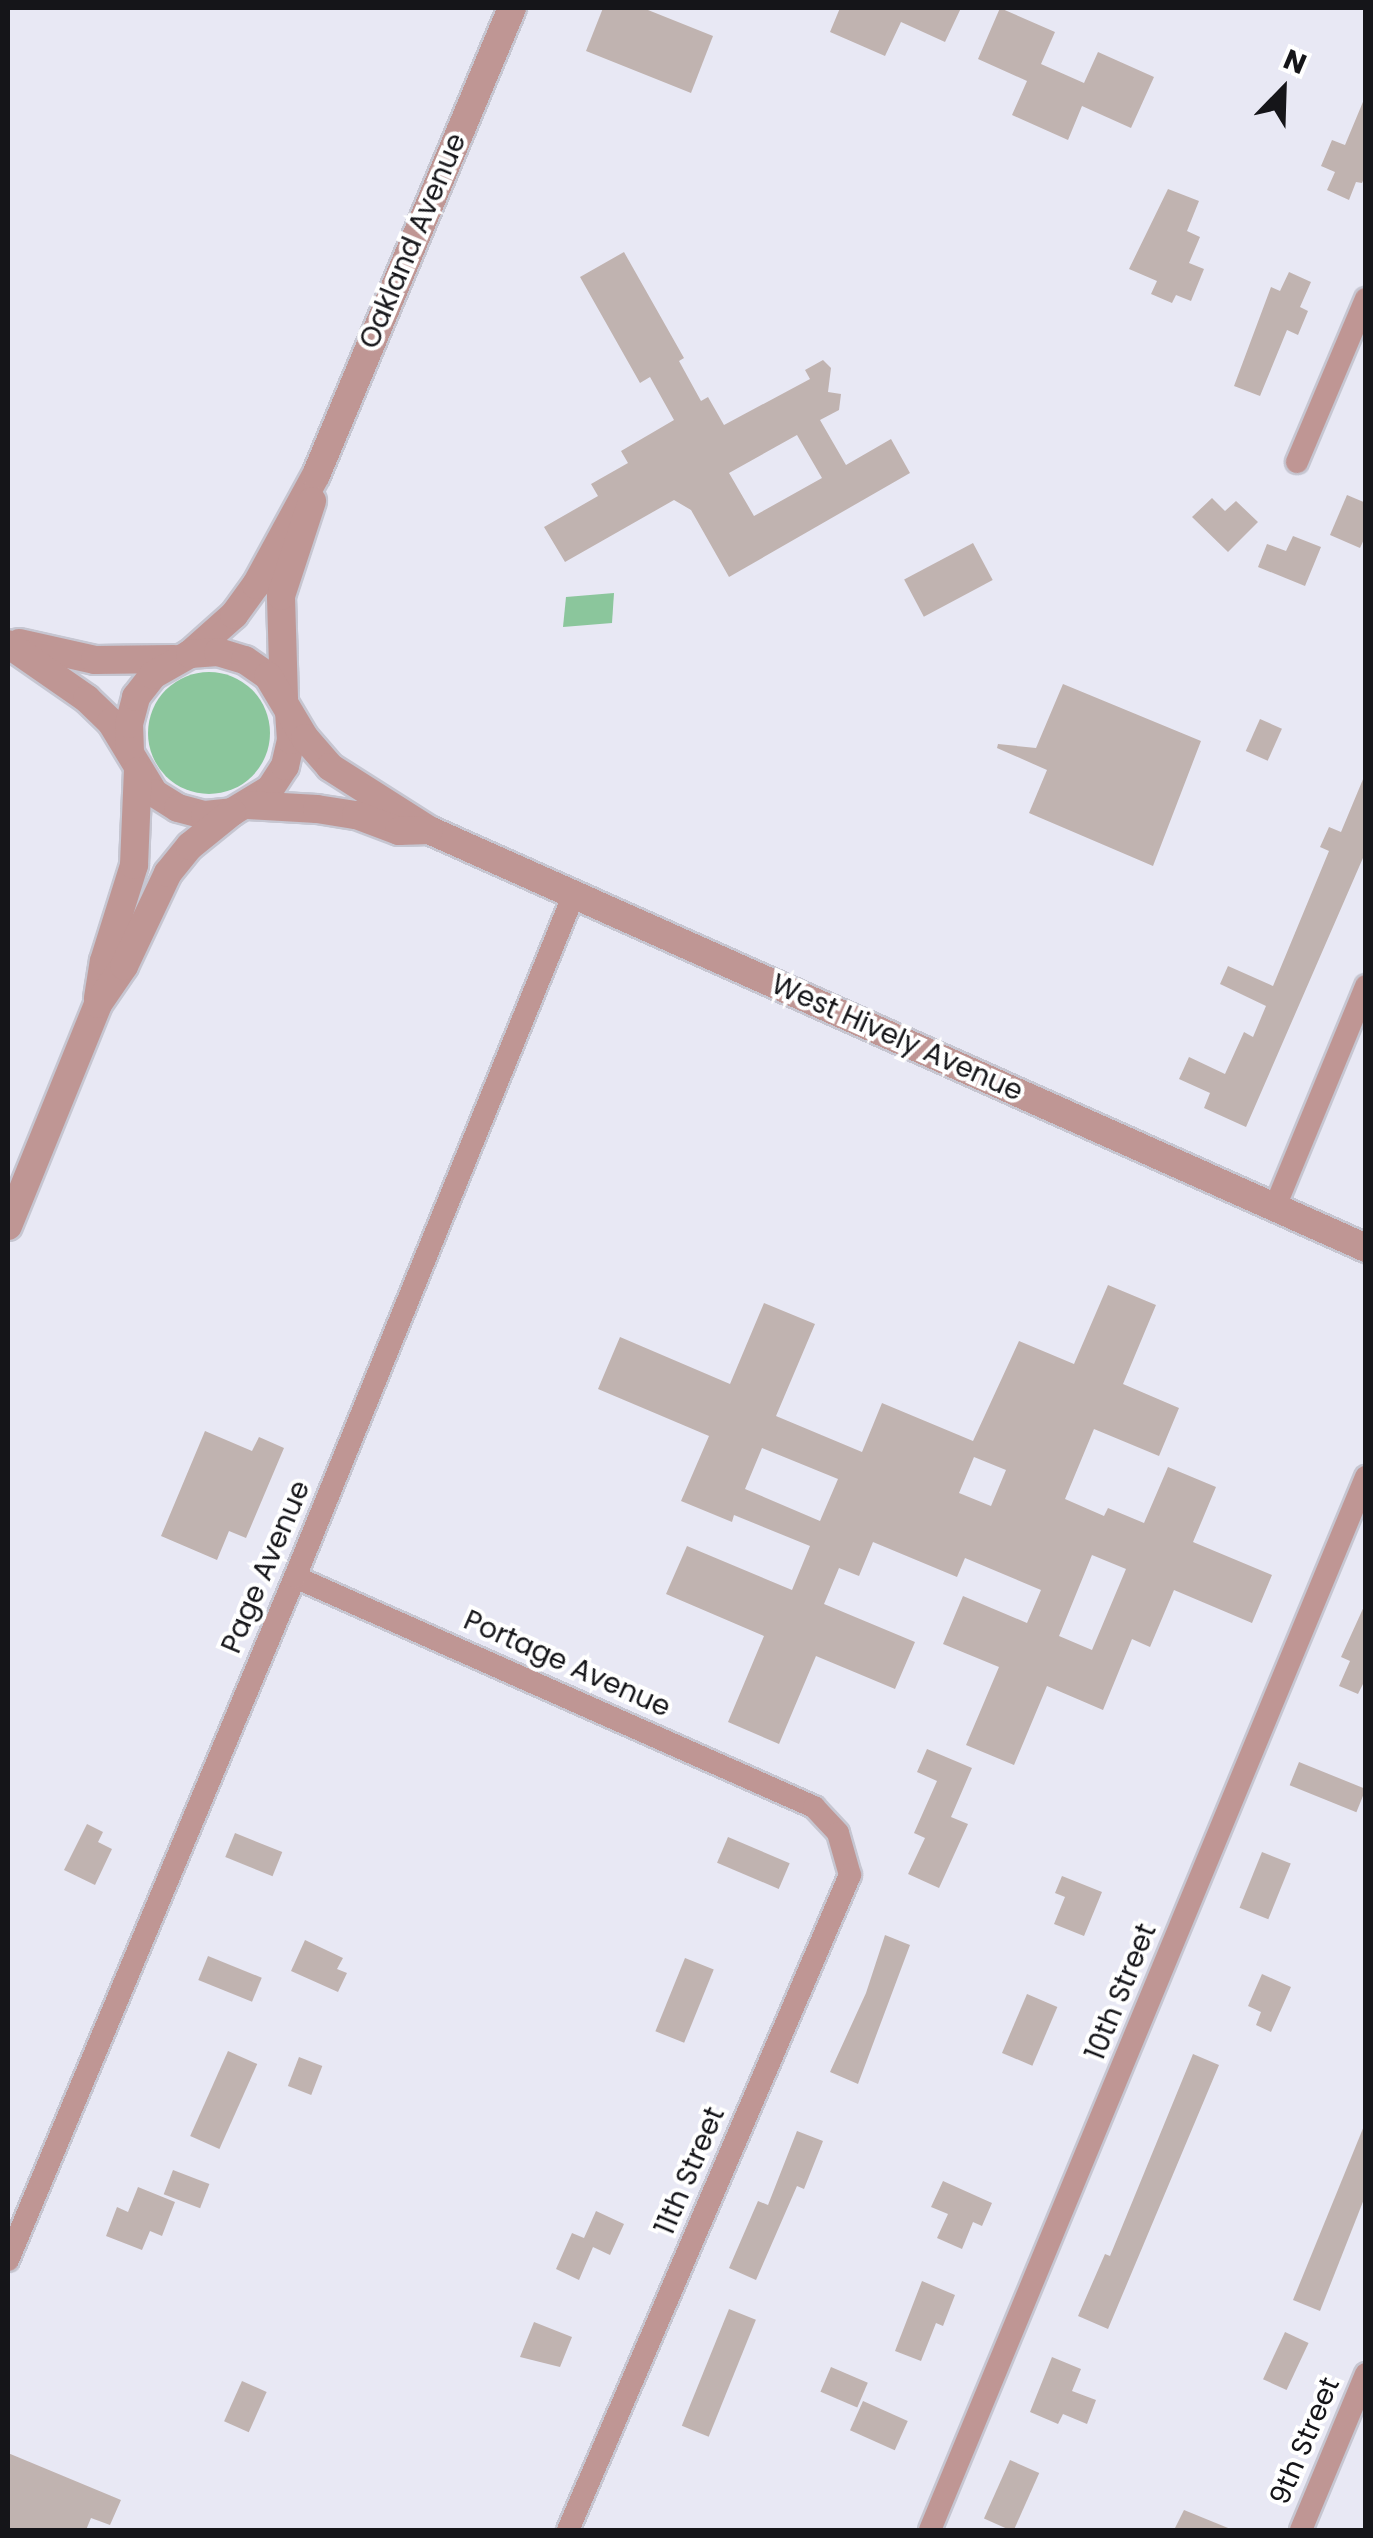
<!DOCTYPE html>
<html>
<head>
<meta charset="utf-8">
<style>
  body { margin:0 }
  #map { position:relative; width:1373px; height:2538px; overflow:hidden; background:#e8e8f4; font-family:Poppins,sans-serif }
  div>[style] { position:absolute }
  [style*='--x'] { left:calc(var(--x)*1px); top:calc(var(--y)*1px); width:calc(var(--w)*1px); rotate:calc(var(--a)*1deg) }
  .green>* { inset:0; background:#8bc69c }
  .round { border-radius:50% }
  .building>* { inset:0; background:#c0b3b0; transform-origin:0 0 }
  .roads { filter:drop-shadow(2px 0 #c6c6d1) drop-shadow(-2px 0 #c6c6d1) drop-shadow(0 2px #c6c6d1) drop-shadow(0 -2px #c6c6d1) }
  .minor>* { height:22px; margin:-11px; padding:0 11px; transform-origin:11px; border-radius:11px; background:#bf9694 }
  .tertiary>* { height:28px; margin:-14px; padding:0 14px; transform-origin:14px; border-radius:14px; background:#bf9694 }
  span { translate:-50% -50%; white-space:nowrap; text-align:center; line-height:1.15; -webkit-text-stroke:8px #fff; paint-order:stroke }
  .street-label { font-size:28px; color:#151519 }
  .frame { position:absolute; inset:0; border:10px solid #151519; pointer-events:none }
  .north { position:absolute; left:1233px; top:40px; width:100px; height:100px; -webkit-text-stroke:8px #fff; paint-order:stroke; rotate:23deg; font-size:28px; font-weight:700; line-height:40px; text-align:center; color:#151519 }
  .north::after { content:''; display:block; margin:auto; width:35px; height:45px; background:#151519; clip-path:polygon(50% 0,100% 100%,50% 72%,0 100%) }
</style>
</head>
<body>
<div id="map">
  <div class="green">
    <div style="clip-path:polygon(614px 593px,612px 623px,563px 627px,566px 597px)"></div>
    <div class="round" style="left:148px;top:672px;width:122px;height:122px"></div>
  </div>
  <div class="building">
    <div style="clip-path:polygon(603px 8px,643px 8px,713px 36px,691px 93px,586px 51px)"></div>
    <div style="clip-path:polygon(840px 8px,961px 8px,945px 42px,901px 22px,885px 56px,830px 32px)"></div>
    <div style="clip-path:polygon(1000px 8px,1055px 32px,1041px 64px,1084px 83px,1098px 52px,1154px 77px,1131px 128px,1082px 106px,1068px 140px,1012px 115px,1027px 81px,978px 59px)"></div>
    <div style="clip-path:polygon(1365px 97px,1366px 174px,1362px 183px,1356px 182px,1349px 200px,1327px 190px,1335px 172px,1321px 166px,1332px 140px,1345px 145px)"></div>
    <div style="clip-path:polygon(1168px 189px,1199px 201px,1187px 231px,1200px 237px,1189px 263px,1204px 269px,1191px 301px,1176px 295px,1172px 303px,1151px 294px,1157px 281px,1129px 269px)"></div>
    <div style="clip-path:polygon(evenodd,624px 252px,684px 358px,679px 361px,701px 401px,708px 397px,724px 425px,810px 379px,805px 370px,823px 360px,831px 368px,828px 392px,841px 394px,839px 410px,820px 420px,846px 465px,891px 439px,910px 473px,729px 577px,691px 510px,674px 500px,565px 562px,544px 527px,598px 496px,591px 484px,628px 463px,621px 451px,674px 420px,650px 377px,640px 383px,580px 277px,624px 252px,797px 435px,822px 478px,754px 516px,729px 473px,797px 435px)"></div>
    <div style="clip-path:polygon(1289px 272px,1311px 282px,1300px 307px,1308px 311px,1298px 335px,1287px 330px,1260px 396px,1234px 386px,1271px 287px,1280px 291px)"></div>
    <div style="clip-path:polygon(1347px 495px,1366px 503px,1366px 535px,1360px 548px,1330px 535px)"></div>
    <div style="clip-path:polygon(1212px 498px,1225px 511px,1236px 501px,1258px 522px,1228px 552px,1192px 517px)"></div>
    <div style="clip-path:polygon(1293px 536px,1321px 547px,1305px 586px,1258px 567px,1267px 544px,1286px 551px)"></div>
    <div style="left:973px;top:543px;width:42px;height:78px;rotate:62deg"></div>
    <div style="clip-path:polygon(1063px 684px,1201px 741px,1153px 866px,1029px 813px,1047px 770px,997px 748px,998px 744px,1036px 748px)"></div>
    <div style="left:1260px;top:719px;width:24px;height:35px;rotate:24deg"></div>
    <div style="clip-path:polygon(1366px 772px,1366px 851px,1246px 1127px,1204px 1108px,1210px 1093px,1179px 1079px,1189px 1057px,1225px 1074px,1244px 1032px,1253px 1037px,1266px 1006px,1220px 984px,1228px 966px,1273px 986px,1329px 851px,1320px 847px,1329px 827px,1341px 832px)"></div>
    <div style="clip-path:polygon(evenodd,1108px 1285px,1156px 1305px,1123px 1384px,1179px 1408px,1159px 1456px,1094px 1429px,1065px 1499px,1104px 1516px,1108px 1508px,1144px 1523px,1168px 1467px,1216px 1487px,1193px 1542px,1272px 1575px,1252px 1623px,1174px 1590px,1150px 1647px,1132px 1639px,1103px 1710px,1047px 1686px,1014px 1765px,966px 1745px,999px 1667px,943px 1644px,963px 1596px,1027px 1623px,1041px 1590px,965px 1558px,957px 1577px,873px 1542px,859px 1576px,839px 1568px,824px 1604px,915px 1642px,895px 1689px,816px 1656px,779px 1744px,728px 1722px,764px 1636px,666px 1594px,687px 1546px,792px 1590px,810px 1546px,734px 1515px,732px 1522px,681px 1501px,709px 1436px,598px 1389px,620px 1337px,730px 1384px,764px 1303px,815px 1324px,776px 1416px,862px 1452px,882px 1403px,973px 1441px,1019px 1341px,1074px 1364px,1108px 1285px,762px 1448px,838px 1479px,820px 1521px,745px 1489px,762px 1448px,1108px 1285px,974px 1457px,1006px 1470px,991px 1506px,959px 1493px,974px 1457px,1108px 1285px,1092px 1555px,1126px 1569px,1092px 1650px,1059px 1636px,1092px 1555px)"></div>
    <div style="clip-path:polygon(205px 1431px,252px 1451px,259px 1437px,284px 1448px,246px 1538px,229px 1531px,217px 1560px,161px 1536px)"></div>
    <div style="clip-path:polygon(1366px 1602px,1366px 1678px,1358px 1694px,1339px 1686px,1350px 1661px,1341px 1657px)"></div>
    <div style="clip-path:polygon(927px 1749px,972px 1768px,951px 1817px,968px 1824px,939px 1888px,908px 1874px,925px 1838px,914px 1833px,937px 1781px,917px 1772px)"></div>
    <div style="left:1299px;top:1762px;width:72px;height:25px;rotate:22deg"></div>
    <div style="clip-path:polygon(87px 1824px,103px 1832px,98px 1842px,112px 1849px,95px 1885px,64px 1870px)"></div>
    <div style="left:235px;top:1833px;width:51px;height:26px;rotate:22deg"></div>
    <div style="left:728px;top:1837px;width:67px;height:28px;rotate:23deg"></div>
    <div style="left:1262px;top:1852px;width:31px;height:60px;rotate:22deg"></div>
    <div style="clip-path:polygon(1062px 1876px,1102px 1892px,1084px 1936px,1054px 1924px,1065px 1897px,1055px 1893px)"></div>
    <div style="clip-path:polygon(885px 1935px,910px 1945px,858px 2084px,830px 2072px,866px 1993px)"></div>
    <div style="clip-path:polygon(305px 1940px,343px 1958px,337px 1969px,347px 1973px,338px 1992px,291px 1971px)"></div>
    <div style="left:208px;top:1956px;width:58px;height:26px;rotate:22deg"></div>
    <div style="left:685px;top:1958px;width:31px;height:79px;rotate:22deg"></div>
    <div style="clip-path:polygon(1262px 1974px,1291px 1987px,1271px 2032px,1256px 2025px,1261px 2012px,1248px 2006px)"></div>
    <div style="left:1027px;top:1994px;width:33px;height:64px;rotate:23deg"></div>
    <div style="left:228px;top:2051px;width:32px;height:93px;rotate:24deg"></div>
    <div style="clip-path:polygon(1193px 2054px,1219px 2065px,1108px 2329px,1078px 2316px,1105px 2254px,1110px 2256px)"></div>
    <div style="left:299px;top:2057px;width:25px;height:31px;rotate:21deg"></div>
    <div style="clip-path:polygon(1366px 2121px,1366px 2194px,1320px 2311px,1293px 2300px)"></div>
    <div style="clip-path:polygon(797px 2131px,823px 2141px,804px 2189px,797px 2186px,756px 2280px,729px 2268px,758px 2201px,768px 2205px)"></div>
    <div style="left:173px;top:2170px;width:39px;height:26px;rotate:21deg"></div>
    <div style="clip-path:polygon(943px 2181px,992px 2203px,982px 2226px,973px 2222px,962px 2249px,937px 2238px,948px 2214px,931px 2207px)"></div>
    <div style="clip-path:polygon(138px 2187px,175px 2202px,162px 2236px,150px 2231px,142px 2250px,106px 2236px,117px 2207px,128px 2212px)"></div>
    <div style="clip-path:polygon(596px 2211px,624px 2224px,610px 2255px,593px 2247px,579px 2280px,556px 2269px,572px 2233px,584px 2238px)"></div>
    <div style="clip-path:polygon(922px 2281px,955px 2295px,943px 2326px,936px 2323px,921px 2361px,895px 2351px)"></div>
    <div style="left:729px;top:2309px;width:29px;height:126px;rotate:22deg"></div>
    <div style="clip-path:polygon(534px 2322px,572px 2337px,560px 2367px,520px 2357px)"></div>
    <div style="left:1285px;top:2332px;width:26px;height:52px;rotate:25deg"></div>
    <div style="clip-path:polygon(1052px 2357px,1081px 2369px,1072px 2391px,1096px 2400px,1087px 2424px,1063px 2414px,1058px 2424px,1030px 2412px)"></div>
    <div style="left:831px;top:2367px;width:40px;height:27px;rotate:23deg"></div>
    <div style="left:242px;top:2381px;width:27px;height:44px;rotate:24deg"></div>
    <div style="left:863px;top:2401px;width:49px;height:32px;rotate:24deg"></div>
    <div style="clip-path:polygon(8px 2453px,121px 2500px,110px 2525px,91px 2518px,86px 2530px,8px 2530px)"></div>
    <div style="left:1010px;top:2460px;width:32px;height:64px;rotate:24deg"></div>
    <div style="clip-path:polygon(1184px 2510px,1233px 2530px,1174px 2530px)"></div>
  </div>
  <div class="roads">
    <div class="minor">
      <div style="--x:1297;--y:462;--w:177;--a:-67.1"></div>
      <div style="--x:1275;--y:1207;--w:239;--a:-67.6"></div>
      <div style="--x:295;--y:1577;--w:568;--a:23.9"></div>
      <div style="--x:814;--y:1807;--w:35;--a:47"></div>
      <div style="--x:838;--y:1833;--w:44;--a:74.1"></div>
      <div style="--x:850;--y:1875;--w:713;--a:113.29"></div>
      <div style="--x:8;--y:2260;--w:741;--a:-67.21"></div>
      <div style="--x:295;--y:1577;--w:738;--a:-67.78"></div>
      <div style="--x:930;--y:2530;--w:1140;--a:-67.51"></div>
      <div style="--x:1301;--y:2530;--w:169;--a:-67.4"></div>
    </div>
    <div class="tertiary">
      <div style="--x:19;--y:643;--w:78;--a:12.6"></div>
      <div style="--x:95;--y:660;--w:79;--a:-0.7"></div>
      <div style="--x:8;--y:644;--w:96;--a:34.8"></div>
      <div style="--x:87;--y:699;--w:33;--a:44"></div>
      <div style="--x:111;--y:722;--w:83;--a:58.8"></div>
      <div style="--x:154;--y:793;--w:28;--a:32"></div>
      <div style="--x:178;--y:808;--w:28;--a:15"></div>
      <div style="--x:205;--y:815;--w:27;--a:-6"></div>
      <div style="--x:232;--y:812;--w:44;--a:-31.2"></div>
      <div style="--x:270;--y:789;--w:27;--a:-57"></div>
      <div style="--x:285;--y:766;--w:27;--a:-77"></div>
      <div style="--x:291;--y:740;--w:26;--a:-94"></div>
      <div style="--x:190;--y:654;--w:59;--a:-41.6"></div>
      <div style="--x:234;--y:615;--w:37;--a:-54"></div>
      <div style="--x:256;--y:585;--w:125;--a:-61.4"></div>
      <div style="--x:316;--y:475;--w:506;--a:-67.23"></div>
      <div style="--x:284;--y:698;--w:102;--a:-91.7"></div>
      <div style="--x:281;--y:596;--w:100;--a:-71.9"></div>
      <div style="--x:130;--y:752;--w:28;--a:-92"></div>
      <div style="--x:129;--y:724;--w:28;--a:-75"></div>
      <div style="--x:136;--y:697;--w:28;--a:-52"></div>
      <div style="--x:153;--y:675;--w:43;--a:-29.6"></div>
      <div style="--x:190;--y:654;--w:28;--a:-4"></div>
      <div style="--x:218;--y:652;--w:28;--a:17"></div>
      <div style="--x:245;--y:660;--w:28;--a:35"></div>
      <div style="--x:268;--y:676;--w:72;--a:59.2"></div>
      <div style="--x:305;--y:738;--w:38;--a:49"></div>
      <div style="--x:330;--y:767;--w:117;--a:32.5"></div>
      <div style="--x:429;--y:830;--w:1026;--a:24.04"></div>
      <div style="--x:248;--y:805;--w:69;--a:3.3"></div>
      <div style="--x:317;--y:809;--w:39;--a:9"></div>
      <div style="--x:356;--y:815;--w:46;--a:20.4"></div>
      <div style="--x:399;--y:831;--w:30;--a:-2"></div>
      <div style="--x:98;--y:998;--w:37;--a:-81"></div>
      <div style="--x:104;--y:961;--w:101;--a:-72.6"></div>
      <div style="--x:134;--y:865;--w:94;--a:-87.6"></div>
      <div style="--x:8;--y:1226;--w:240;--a:-67.9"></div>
      <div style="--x:98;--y:1004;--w:46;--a:-55.6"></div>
      <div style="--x:124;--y:966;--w:103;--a:-64.7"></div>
      <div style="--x:168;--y:873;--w:35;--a:-51"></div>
      <div style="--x:190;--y:846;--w:54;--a:-39"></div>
    </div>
  </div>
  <div class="street-label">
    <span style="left:413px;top:241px;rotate:-67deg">Oakland Avenue</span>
    <span style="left:897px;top:1038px;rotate:24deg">West Hively Avenue</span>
    <span style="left:266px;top:1567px;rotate:-67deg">Page Avenue</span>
    <span style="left:567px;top:1664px;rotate:24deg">Portage Avenue</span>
    <span style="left:1121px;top:1992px;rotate:-68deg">10th Street</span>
    <span style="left:690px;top:2171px;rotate:-67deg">11th Street</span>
    <span style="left:1305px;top:2441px;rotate:-67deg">9th Street</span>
  </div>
  <div class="frame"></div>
  <div class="north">N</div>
</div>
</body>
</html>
